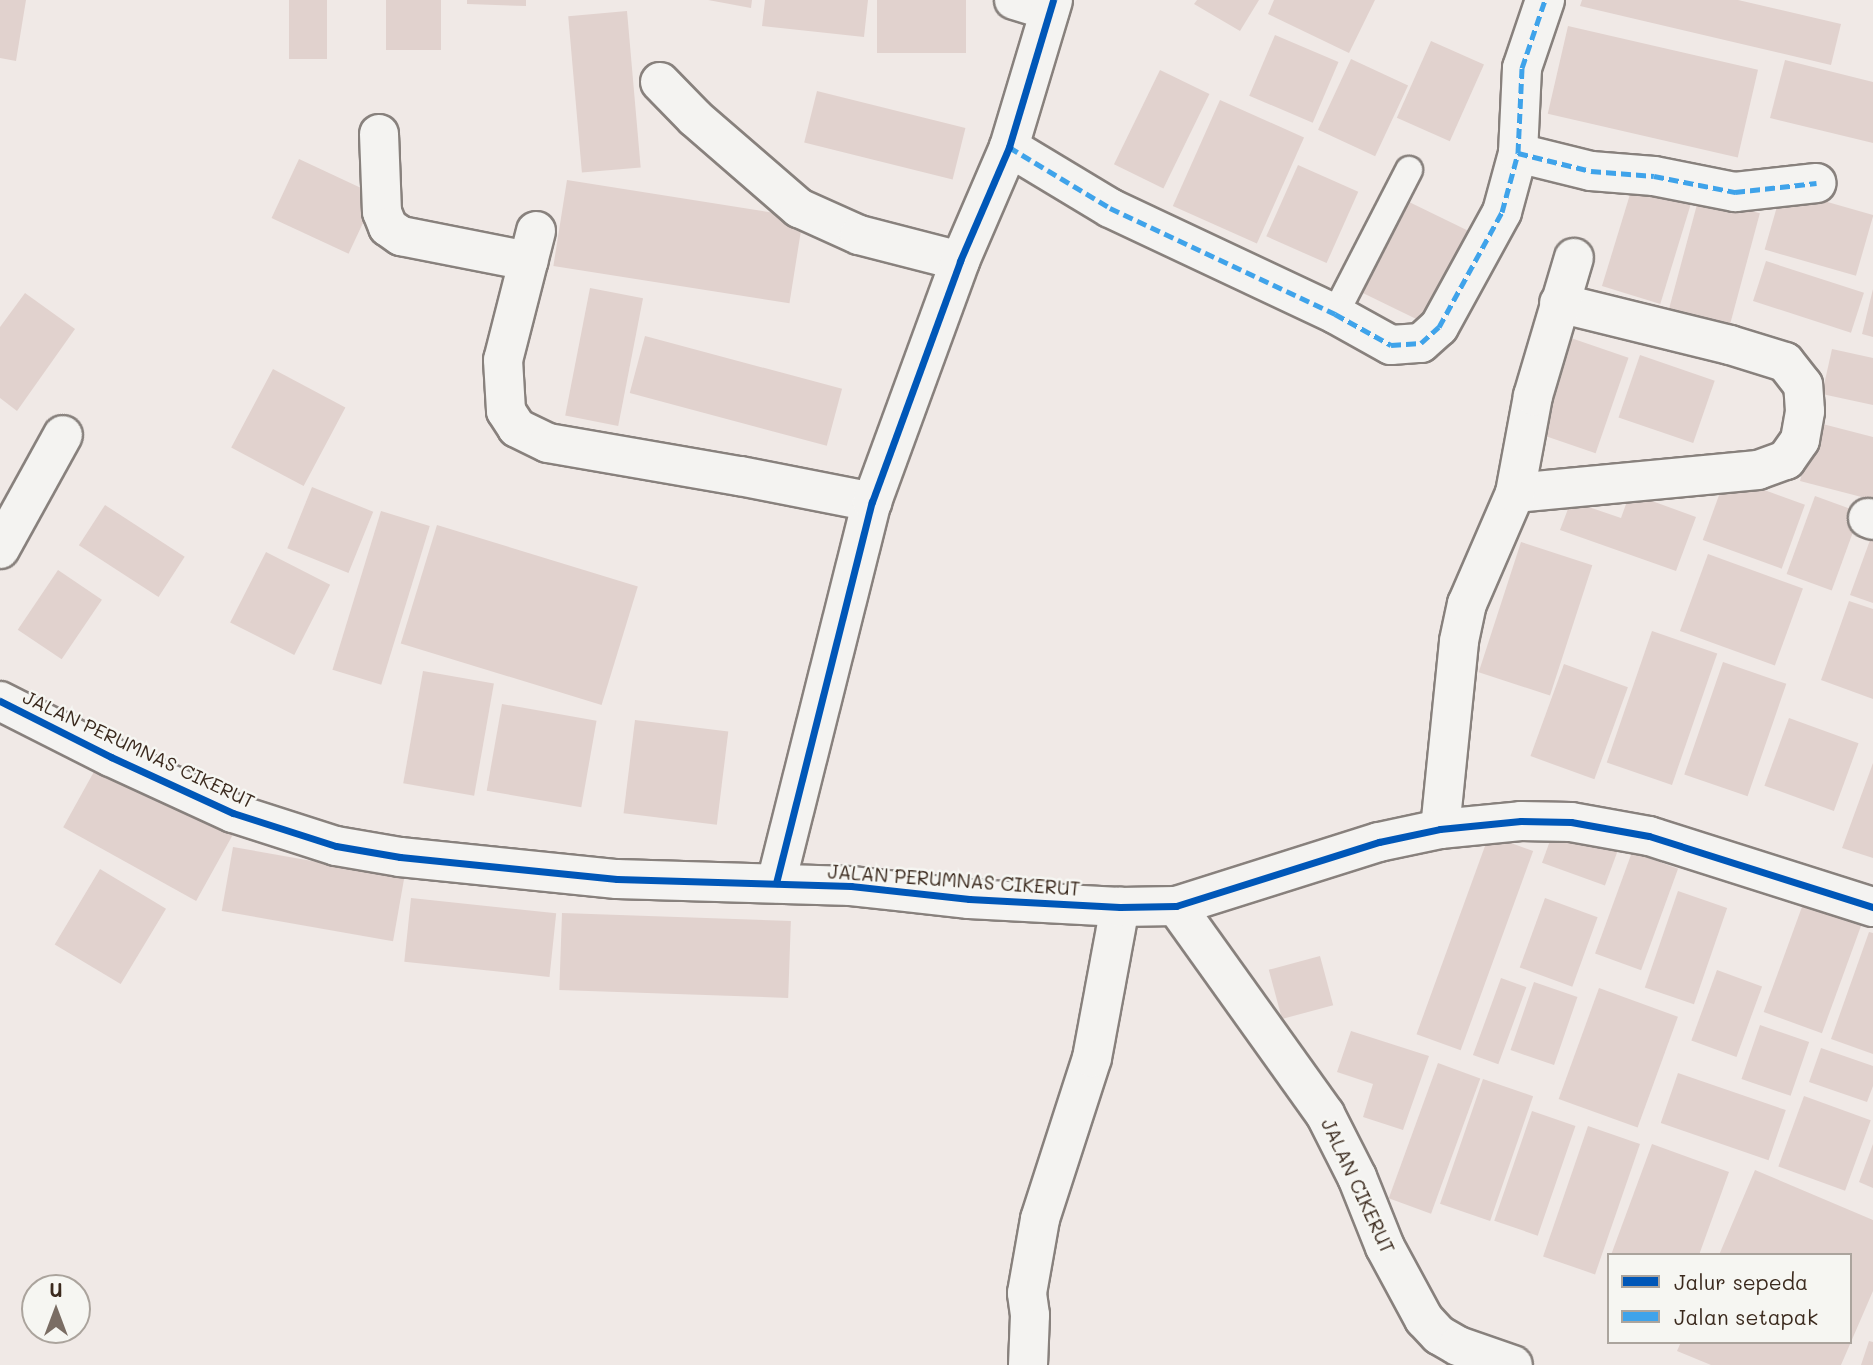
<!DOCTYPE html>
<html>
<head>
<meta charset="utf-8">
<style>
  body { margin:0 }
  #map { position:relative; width:1873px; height:1365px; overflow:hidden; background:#f0e9e6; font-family:Mali,sans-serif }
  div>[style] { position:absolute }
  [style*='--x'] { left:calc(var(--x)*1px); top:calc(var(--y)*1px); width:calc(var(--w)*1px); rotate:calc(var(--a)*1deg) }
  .building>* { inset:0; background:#e1d2ce; transform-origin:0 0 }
  .roads { filter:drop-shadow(2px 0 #88817d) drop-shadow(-2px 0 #88817d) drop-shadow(0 2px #88817d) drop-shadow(0 -2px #88817d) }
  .lane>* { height:26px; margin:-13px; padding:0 13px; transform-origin:13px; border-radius:13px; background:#f4f3f1 }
  .street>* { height:38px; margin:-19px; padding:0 19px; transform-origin:19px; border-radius:19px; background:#f4f3f1 }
  .secondary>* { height:38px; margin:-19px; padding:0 19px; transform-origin:19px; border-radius:19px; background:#f4f3f1 }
  .quiet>* { height:5px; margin-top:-2.5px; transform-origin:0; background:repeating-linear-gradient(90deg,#3fa3ea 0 10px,transparent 0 15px) }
  .cycleway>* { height:7px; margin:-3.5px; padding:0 3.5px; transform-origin:3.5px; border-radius:3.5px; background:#0057b8 }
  span { translate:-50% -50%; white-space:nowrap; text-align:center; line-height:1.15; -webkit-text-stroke:5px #f6f6f2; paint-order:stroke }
  .street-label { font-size:19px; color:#3b2a1e }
  .legend { position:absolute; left:1607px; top:1253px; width:245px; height:91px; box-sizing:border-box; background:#f6f6f2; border:2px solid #aba49d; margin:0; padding:9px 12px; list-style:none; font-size:21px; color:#3b2a1e }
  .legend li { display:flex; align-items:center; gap:14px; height:35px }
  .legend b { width:35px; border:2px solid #aba49d }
  .north { position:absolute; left:21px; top:1274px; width:70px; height:70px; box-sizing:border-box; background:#f6f6f2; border:2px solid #aba49d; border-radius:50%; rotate:0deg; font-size:19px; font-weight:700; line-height:28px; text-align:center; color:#3b2a1e }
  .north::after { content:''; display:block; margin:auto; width:24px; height:32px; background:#7a6d64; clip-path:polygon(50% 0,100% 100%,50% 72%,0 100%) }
</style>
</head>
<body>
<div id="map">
  <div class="building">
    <div style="clip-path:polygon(0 0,26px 0,16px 61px,0 58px)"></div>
    <div style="left:289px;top:0;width:38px;height:59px"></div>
    <div style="left:386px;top:0;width:55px;height:50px"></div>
    <div style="clip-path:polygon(467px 0,526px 0,526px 6px,467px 4px)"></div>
    <div style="clip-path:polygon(708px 0,752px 0,751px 8px)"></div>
    <div style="clip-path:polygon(765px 0,868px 0,864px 37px,762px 26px)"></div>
    <div style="left:877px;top:0;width:89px;height:53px"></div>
    <div style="clip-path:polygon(1197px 0,1259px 0,1240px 31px,1194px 4px)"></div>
    <div style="clip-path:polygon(1274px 0,1375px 0,1349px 53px,1268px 14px)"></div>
    <div style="clip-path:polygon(1582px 0,1738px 0,1841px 24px,1831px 65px,1580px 6px)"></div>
    <div style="left:627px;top:11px;width:157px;height:59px;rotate:85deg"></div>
    <div style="left:1568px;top:26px;width:195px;height:90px;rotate:13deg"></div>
    <div style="left:1275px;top:35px;width:69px;height:66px;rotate:23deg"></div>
    <div style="left:1431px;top:41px;width:58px;height:84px;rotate:24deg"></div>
    <div style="left:1351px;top:59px;width:63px;height:78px;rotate:25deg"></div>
    <div style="clip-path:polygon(1785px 60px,1873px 82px,1873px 143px,1770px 118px)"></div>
    <div style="left:1160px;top:70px;width:55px;height:105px;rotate:26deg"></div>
    <div style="left:817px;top:91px;width:153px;height:53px;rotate:14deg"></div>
    <div style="left:1220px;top:100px;width:92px;height:116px;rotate:24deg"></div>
    <div style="left:299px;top:159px;width:85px;height:65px;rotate:25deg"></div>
    <div style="left:1298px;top:165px;width:66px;height:78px;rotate:24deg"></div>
    <div style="left:1635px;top:178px;width:61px;height:113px;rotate:17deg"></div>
    <div style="left:567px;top:180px;width:239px;height:87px;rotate:9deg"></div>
    <div style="left:1782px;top:189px;width:95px;height:63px;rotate:16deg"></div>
    <div style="left:1699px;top:197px;width:63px;height:117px;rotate:15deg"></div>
    <div style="left:1405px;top:200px;width:76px;height:102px;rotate:26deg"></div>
    <div style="left:1766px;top:261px;width:103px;height:42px;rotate:18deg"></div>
    <div style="left:590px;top:288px;width:54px;height:130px;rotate:11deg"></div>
    <div style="clip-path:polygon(1873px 289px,1873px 337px,1862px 334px)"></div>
    <div style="clip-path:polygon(25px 293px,75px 329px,17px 411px,0 398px,0 327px)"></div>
    <div style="left:645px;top:336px;width:204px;height:59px;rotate:15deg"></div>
    <div style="left:1568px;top:337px;width:64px;height:101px;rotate:19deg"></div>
    <div style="clip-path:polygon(1832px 349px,1873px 358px,1873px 405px,1822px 394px)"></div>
    <div style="left:1640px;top:355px;width:79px;height:66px;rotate:19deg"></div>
    <div style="left:273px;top:369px;width:82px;height:89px;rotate:28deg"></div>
    <div style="clip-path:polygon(1815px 422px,1873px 437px,1873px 500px,1800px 481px)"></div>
    <div style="left:1726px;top:476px;width:84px;height:68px;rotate:20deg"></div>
    <div style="left:312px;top:487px;width:66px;height:66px;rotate:22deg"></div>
    <div style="clip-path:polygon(1630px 493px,1696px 517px,1676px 571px,1560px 530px,1571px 501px,1621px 518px)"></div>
    <div style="left:1815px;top:496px;width:48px;height:83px;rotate:20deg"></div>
    <div style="left:105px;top:505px;width:95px;height:48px;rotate:33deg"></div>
    <div style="left:381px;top:511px;width:51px;height:166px;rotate:17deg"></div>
    <div style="left:437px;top:525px;width:210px;height:124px;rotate:17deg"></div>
    <div style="clip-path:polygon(1873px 532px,1873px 603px,1850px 595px)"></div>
    <div style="left:1521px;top:542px;width:75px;height:137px;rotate:18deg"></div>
    <div style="left:266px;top:552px;width:72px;height:79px;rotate:27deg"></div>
    <div style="left:1708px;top:554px;width:101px;height:82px;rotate:20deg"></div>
    <div style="left:58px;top:570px;width:53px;height:72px;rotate:34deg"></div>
    <div style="clip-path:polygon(1849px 601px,1873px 609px,1873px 699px,1821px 680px)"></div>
    <div style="left:1652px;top:631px;width:69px;height:139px;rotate:19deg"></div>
    <div style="left:1723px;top:662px;width:67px;height:119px;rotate:19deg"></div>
    <div style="left:1564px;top:664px;width:68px;height:98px;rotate:20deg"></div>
    <div style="left:423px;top:671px;width:72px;height:114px;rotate:10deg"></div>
    <div style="left:502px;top:704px;width:96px;height:88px;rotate:10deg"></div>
    <div style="left:1789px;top:718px;width:74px;height:72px;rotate:20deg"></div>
    <div style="left:635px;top:720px;width:94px;height:94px;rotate:7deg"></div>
    <div style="left:101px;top:759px;width:152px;height:78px;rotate:29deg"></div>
    <div style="clip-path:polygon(1873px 763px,1873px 858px,1842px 848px)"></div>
    <div style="left:1555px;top:827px;width:67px;height:38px;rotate:20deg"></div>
    <div style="left:1489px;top:835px;width:47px;height:212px;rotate:20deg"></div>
    <div style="left:233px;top:847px;width:174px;height:65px;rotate:10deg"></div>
    <div style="left:1632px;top:852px;width:49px;height:108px;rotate:20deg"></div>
    <div style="left:100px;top:869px;width:77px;height:88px;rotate:31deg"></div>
    <div style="left:1678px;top:891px;width:52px;height:102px;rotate:19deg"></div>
    <div style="left:411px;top:898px;width:146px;height:64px;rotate:6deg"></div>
    <div style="left:1545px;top:898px;width:56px;height:74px;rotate:20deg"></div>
    <div style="left:1803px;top:904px;width:62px;height:115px;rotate:20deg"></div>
    <div style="left:562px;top:913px;width:229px;height:77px;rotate:2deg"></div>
    <div style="clip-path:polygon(1869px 932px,1873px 933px,1873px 1054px,1831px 1039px)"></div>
    <div style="left:1320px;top:956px;width:51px;height:53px;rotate:75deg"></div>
    <div style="left:1717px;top:970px;width:48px;height:75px;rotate:20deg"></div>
    <div style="left:1501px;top:978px;width:27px;height:82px;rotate:20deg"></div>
    <div style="left:1534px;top:982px;width:46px;height:72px;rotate:19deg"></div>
    <div style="left:1599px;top:988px;width:84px;height:118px;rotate:20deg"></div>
    <div style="left:1760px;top:1025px;width:52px;height:57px;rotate:19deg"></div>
    <div style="clip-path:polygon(1351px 1031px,1429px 1056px,1403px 1130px,1363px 1117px,1373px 1084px,1337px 1072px)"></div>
    <div style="clip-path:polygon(1821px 1048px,1873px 1066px,1873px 1086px,1867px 1102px,1809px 1082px)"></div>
    <div style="left:1438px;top:1063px;width:45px;height:144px;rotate:20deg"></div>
    <div style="left:1678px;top:1073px;width:114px;height:53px;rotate:19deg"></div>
    <div style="left:1483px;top:1079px;width:53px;height:132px;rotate:19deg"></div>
    <div style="left:1804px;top:1096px;width:71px;height:75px;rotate:20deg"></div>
    <div style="left:1532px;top:1111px;width:46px;height:116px;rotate:19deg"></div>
    <div style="left:1588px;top:1126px;width:55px;height:138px;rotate:19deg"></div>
    <div style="clip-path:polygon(1652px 1144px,1729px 1172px,1699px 1255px,1611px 1255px)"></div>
    <div style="clip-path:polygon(1873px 1144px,1873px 1188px,1859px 1182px)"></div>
    <div style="clip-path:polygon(1755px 1170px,1873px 1220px,1873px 1291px,1841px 1365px,1711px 1365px,1677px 1351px,1681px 1342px,1850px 1342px,1850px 1255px,1719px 1255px)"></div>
    <div style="clip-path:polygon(1869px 1341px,1873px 1342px,1873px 1365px,1861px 1365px)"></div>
  </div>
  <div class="roads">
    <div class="lane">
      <div style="--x:1335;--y:314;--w:162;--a:-62.8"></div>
    </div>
    <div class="street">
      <div style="--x:1014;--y:0;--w:37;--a:17"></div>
      <div style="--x:660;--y:82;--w:50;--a:45.8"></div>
      <div style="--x:695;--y:118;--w:138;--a:40.9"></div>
      <div style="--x:799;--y:208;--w:66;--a:24.2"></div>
      <div style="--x:859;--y:235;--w:104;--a:14.4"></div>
      <div style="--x:379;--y:134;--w:78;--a:87.8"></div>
      <div style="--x:382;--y:212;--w:16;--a:68"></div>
      <div style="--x:388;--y:227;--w:16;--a:35"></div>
      <div style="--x:401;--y:236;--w:130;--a:11.1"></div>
      <div style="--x:1009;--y:147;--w:118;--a:31.1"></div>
      <div style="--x:1110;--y:208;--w:249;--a:25.2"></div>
      <div style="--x:1335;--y:314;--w:64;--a:29"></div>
      <div style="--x:1391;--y:345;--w:30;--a:-4"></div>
      <div style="--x:1421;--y:343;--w:24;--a:-42"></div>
      <div style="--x:1439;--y:327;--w:131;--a:-61.3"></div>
      <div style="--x:1502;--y:212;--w:61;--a:-74.8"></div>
      <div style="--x:1518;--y:153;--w:85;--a:-87.3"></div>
      <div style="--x:1522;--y:68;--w:72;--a:-71.3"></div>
      <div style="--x:1518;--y:153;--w:75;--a:13.9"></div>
      <div style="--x:1591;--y:171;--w:63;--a:4.5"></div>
      <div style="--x:1654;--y:176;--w:83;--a:11.2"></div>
      <div style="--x:1735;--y:192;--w:82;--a:-6.3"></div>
      <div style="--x:536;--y:231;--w:133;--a:104.3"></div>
      <div style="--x:503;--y:360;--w:51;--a:86.6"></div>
      <div style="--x:506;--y:411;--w:20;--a:57"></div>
      <div style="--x:517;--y:428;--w:34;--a:26"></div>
      <div style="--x:548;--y:443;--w:195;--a:9.8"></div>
      <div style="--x:740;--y:476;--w:135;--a:11.1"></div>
      <div style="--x:1515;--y:493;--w:244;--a:-5.4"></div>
      <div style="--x:1758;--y:470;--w:30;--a:-20"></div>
      <div style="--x:1786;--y:460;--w:24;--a:-55"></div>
      <div style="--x:1800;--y:440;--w:29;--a:-80"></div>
      <div style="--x:1805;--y:411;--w:26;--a:-94"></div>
      <div style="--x:1803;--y:385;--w:29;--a:-128"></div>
      <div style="--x:1785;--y:362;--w:58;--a:-162.8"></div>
      <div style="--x:1730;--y:345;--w:176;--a:-166.2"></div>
      <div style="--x:1868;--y:518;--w:5;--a:22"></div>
      <div style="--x:0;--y:549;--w:130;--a:-61.1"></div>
      <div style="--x:1440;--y:829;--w:189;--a:-84.2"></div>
      <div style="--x:1459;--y:641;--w:38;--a:-78"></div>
      <div style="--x:1467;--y:604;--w:121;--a:-66.6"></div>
      <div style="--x:1515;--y:493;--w:99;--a:-79.5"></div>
      <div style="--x:1533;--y:396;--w:144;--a:-73.5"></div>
      <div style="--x:776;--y:883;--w:393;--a:-75.9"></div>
      <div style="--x:872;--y:502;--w:257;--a:-69.9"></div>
      <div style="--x:960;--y:261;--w:124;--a:-66.7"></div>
      <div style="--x:1009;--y:147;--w:153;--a:-73.3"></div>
      <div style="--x:1176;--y:906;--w:256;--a:54.4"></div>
      <div style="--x:1325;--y:1114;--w:71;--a:63.1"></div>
      <div style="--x:1357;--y:1177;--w:75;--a:68.2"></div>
      <div style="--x:1385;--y:1247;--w:82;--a:61.6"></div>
      <div style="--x:1424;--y:1319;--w:22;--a:47"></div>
      <div style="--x:1439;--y:1335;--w:22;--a:30"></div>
      <div style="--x:1458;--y:1346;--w:58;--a:19.1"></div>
      <div style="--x:1028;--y:1365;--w:50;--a:-87.7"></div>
      <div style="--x:1030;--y:1315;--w:22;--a:-98"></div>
      <div style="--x:1027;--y:1293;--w:75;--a:-80"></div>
      <div style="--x:1040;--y:1219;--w:169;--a:-72.1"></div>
      <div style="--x:1092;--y:1058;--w:154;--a:-79.5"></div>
    </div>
    <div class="secondary">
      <div style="--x:0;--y:701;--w:124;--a:26.8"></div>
      <div style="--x:111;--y:757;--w:134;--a:24.7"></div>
      <div style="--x:233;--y:813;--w:108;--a:17.8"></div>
      <div style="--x:336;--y:846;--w:65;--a:9.8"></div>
      <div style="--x:400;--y:857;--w:218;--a:5.8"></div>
      <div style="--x:617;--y:879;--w:234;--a:1.7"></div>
      <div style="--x:851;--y:886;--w:119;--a:6.3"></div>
      <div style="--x:969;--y:899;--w:151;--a:3"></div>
      <div style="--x:1120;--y:907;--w:56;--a:-1"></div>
      <div style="--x:1176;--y:906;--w:213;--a:-17.5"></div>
      <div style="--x:1379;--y:842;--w:62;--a:-12"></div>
      <div style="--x:1440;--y:829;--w:81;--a:-5.6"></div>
      <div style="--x:1521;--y:821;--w:50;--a:1.1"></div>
      <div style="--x:1571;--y:822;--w:79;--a:10.2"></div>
      <div style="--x:1649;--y:836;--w:235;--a:17.6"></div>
    </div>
  </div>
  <div class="quiet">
    <div style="--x:1009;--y:147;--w:118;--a:31.1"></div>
    <div style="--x:1110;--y:208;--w:249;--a:25.2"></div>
    <div style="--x:1335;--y:314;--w:64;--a:29"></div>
    <div style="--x:1391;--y:345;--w:30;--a:-4"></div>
    <div style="--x:1421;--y:343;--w:24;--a:-42"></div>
    <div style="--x:1439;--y:327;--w:131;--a:-61.3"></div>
    <div style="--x:1502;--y:212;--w:61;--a:-74.8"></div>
    <div style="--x:1518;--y:153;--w:85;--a:-87.3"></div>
    <div style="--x:1522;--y:68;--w:72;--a:-71.3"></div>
    <div style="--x:1518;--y:153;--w:75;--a:13.9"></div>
    <div style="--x:1591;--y:171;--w:63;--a:4.5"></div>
    <div style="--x:1654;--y:176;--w:83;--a:11.2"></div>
    <div style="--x:1735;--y:192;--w:82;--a:-6.3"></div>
  </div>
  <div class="cycleway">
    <div style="--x:0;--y:701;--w:124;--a:26.8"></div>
    <div style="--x:111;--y:757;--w:134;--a:24.7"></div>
    <div style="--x:233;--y:813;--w:108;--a:17.8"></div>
    <div style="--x:336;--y:846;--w:65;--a:9.8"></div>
    <div style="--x:400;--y:857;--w:218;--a:5.8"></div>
    <div style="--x:617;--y:879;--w:234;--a:1.7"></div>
    <div style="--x:851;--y:886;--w:119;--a:6.3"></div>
    <div style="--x:969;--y:899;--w:151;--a:3"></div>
    <div style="--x:1120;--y:907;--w:56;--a:-1"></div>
    <div style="--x:1176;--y:906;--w:213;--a:-17.5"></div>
    <div style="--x:1379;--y:842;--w:62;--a:-12"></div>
    <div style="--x:1440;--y:829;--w:81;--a:-5.6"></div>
    <div style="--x:1521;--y:821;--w:50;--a:1.1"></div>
    <div style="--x:1571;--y:822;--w:79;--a:10.2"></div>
    <div style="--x:1649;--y:836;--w:235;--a:17.6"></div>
    <div style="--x:776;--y:883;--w:393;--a:-75.9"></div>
    <div style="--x:872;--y:502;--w:257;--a:-69.9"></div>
    <div style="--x:960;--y:261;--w:124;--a:-66.7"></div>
    <div style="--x:1009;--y:147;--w:153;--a:-73.3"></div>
  </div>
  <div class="street-label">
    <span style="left:139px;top:749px;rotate:25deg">JALAN PERUMNAS CIKERUT</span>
    <span style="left:954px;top:880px;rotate:4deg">JALAN PERUMNAS CIKERUT</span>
    <span style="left:1358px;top:1186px;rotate:65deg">JALAN CIKERUT</span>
  </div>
  <ul class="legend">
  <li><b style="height:9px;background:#0057b8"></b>Jalur sepeda</li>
  <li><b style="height:9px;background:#3fa3ea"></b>Jalan setapak</li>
  </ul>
  <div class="north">U</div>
</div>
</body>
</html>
